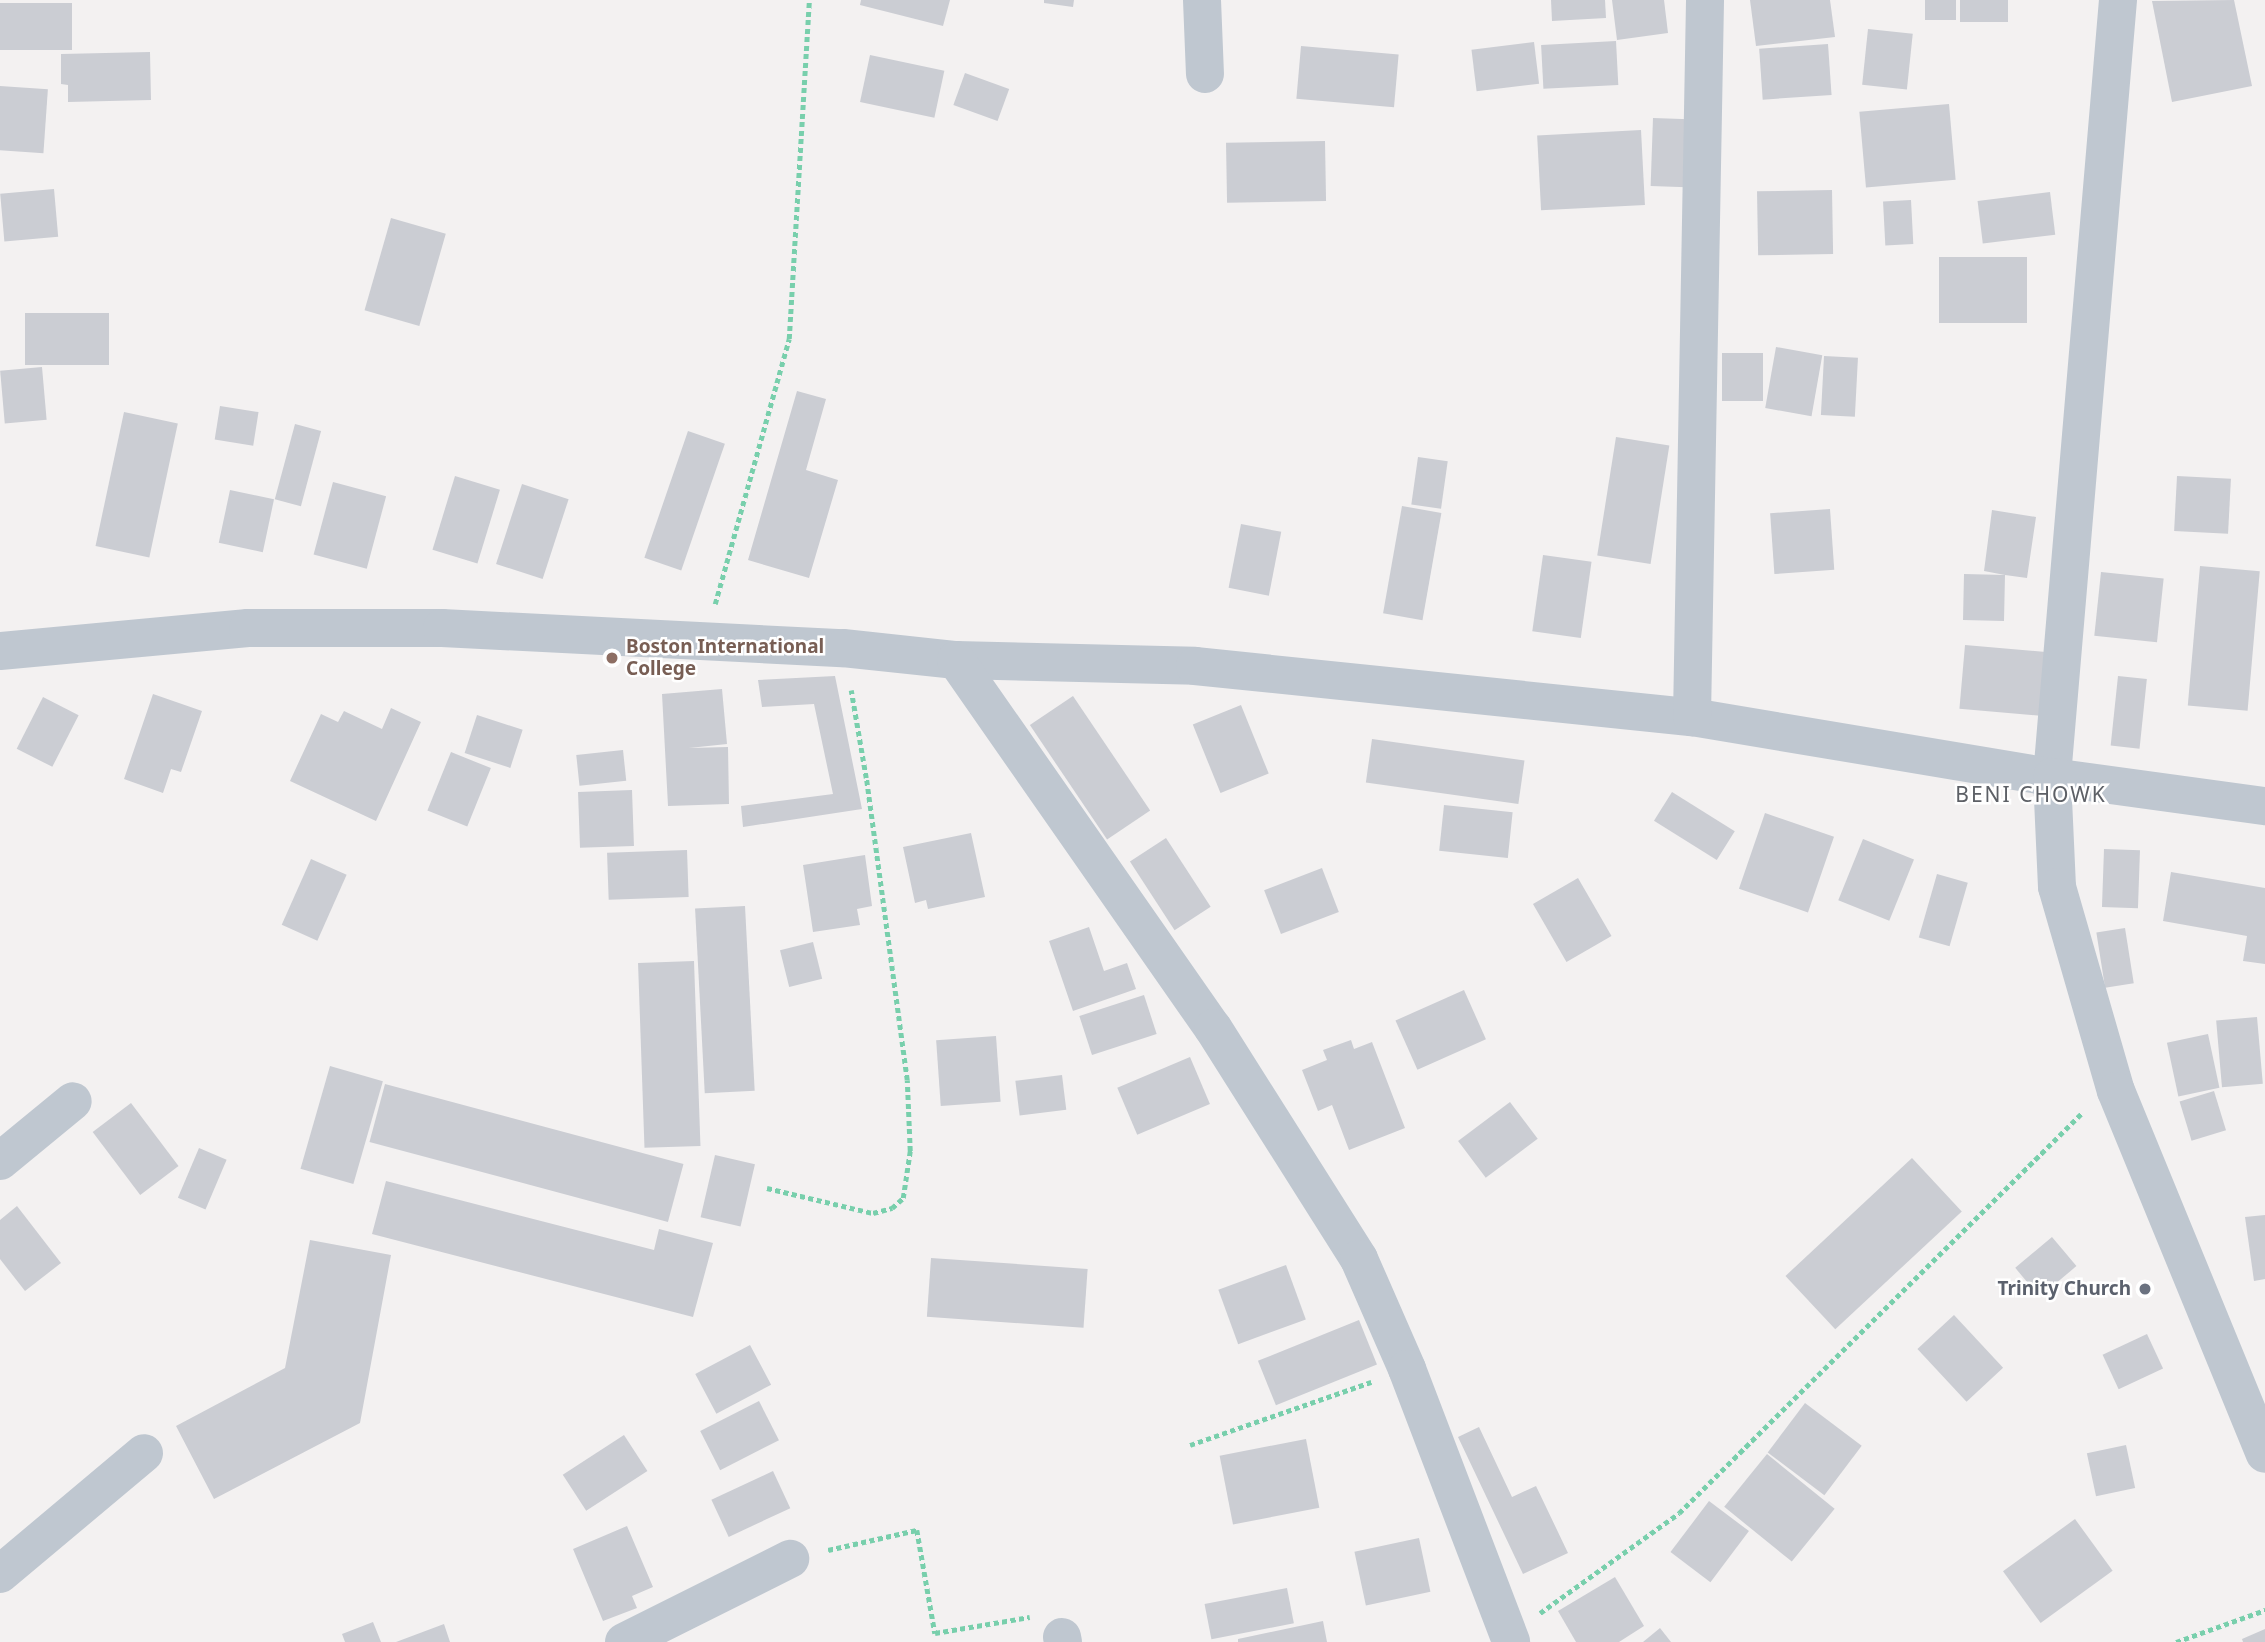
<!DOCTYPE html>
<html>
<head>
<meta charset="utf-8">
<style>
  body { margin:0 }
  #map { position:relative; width:2265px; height:1642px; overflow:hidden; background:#f3f1f1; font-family:"Noto Sans",sans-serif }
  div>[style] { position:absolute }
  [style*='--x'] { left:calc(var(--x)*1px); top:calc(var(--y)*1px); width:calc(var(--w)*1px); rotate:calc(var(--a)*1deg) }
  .building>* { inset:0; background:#cbcdd3; transform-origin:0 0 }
  .path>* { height:4.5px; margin-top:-2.25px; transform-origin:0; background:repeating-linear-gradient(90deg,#78cfac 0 5px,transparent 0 8.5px) }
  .minor>* { height:38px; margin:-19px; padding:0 19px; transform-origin:19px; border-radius:19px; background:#bfc7d0 }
  .dots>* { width:19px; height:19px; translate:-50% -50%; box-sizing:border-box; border:4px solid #fff; border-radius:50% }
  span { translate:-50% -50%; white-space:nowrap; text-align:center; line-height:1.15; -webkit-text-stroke:5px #fff; paint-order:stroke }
  .education-label { font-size:19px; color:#785e54; font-weight:700 }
  .left { translate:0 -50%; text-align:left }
  .worship-label { font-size:19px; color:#5b616d; font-weight:700 }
  .right { translate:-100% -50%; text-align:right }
  .neighbourhood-label { font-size:21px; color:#5d6066; letter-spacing:2px }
</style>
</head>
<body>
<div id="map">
  <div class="building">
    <div style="clip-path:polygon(861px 0,950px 0,943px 26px,860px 5px)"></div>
    <div style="clip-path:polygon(1044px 0,1074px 0,1073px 7px,1044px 3px)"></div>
    <div style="clip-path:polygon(1551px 0,1605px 0,1606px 18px,1552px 21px)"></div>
    <div style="clip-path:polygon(1612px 0,1664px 0,1668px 33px,1617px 40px)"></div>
    <div style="clip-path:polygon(1750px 0,1830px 0,1835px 37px,1756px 46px)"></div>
    <div style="left:1925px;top:0;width:31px;height:20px"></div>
    <div style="left:1960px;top:0;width:48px;height:22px"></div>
    <div style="clip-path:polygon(2234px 0,2252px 86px,2172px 102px,2152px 1px)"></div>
    <div style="left:0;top:3px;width:72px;height:47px"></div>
    <div style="left:1868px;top:29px;width:45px;height:56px;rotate:6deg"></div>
    <div style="left:1616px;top:41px;width:44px;height:75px;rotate:87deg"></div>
    <div style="left:1534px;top:42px;width:42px;height:63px;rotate:83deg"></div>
    <div style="left:1828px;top:44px;width:51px;height:69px;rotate:86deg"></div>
    <div style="left:1301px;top:46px;width:98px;height:53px;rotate:5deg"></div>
    <div style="clip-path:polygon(150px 52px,151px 100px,68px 102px,68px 85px,61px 84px,61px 54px)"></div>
    <div style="left:870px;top:55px;width:76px;height:48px;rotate:12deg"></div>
    <div style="left:965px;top:73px;width:47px;height:34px;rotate:20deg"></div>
    <div style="left:0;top:86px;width:48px;height:64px;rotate:4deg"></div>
    <div style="left:1949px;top:104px;width:76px;height:90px;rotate:85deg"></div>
    <div style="left:1653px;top:118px;width:36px;height:68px;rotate:2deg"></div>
    <div style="left:1641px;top:130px;width:75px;height:104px;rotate:87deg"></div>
    <div style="left:1325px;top:141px;width:60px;height:99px;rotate:89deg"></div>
    <div style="left:54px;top:189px;width:48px;height:54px;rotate:85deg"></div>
    <div style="left:1832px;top:190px;width:64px;height:75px;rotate:89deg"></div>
    <div style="left:2050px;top:192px;width:43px;height:73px;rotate:83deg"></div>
    <div style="left:1911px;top:200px;width:44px;height:28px;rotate:87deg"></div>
    <div style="left:391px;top:218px;width:57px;height:96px;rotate:16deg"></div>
    <div style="left:1939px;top:257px;width:88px;height:66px"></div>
    <div style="left:25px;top:313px;width:84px;height:52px"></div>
    <div style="left:1776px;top:347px;width:47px;height:62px;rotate:10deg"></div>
    <div style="left:1722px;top:353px;width:41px;height:48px"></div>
    <div style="left:1824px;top:356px;width:34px;height:59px;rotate:3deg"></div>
    <div style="left:42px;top:367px;width:53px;height:42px;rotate:85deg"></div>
    <div style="clip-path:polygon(797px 391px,826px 399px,806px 470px,838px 480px,809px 578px,748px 560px)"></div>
    <div style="left:220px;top:406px;width:39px;height:34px;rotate:9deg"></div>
    <div style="left:124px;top:412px;width:55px;height:137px;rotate:12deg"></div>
    <div style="left:295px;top:424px;width:27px;height:78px;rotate:15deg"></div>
    <div style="left:688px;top:431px;width:39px;height:134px;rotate:19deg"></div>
    <div style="left:1616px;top:437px;width:54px;height:120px;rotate:9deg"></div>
    <div style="left:1418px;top:457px;width:30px;height:48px;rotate:8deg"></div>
    <div style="left:455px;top:476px;width:47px;height:77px;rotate:17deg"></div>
    <div style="left:2177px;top:476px;width:54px;height:55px;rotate:3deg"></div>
    <div style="left:333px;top:482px;width:55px;height:75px;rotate:15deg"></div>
    <div style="left:522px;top:484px;width:49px;height:84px;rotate:18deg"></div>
    <div style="left:230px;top:490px;width:45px;height:54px;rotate:12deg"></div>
    <div style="left:1402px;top:506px;width:40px;height:109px;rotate:10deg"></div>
    <div style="left:1830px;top:509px;width:61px;height:60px;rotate:86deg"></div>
    <div style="clip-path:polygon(1992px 510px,2036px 517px,2027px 578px,2005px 575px,2004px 621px,1963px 620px,1964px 574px,2005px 575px,1984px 571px)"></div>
    <div style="left:1241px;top:524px;width:41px;height:65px;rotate:11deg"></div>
    <div style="left:1543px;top:555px;width:49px;height:77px;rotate:8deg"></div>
    <div style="left:2200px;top:566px;width:60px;height:140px;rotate:5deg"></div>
    <div style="left:2101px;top:572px;width:63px;height:64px;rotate:6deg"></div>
    <div style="left:1965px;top:645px;width:84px;height:64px;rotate:5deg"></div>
    <div style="clip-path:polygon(835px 676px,862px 809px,743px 827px,741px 806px,833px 794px,814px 704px,762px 707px,758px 680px)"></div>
    <div style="left:2118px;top:676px;width:29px;height:70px;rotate:6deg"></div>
    <div style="clip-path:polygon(722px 689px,727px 744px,689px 748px,728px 747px,729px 804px,668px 806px,662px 694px)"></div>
    <div style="clip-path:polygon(153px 694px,202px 711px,181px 772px,171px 769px,163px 793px,124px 779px)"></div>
    <div style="left:1073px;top:696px;width:138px;height:52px;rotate:56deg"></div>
    <div style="left:43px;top:697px;width:40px;height:58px;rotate:27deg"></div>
    <div style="left:1241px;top:705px;width:74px;height:52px;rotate:68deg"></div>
    <div style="clip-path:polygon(391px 708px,421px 722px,376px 821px,290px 781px,321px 714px,338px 722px,344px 711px,382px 729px)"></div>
    <div style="left:477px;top:715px;width:48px;height:40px;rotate:18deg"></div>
    <div style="left:1372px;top:739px;width:154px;height:44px;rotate:8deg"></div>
    <div style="left:623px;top:750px;width:31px;height:47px;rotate:84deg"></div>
    <div style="left:451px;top:752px;width:43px;height:63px;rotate:22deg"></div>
    <div style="left:632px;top:790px;width:56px;height:54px;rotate:88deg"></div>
    <div style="left:1672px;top:792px;width:74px;height:34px;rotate:32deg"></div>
    <div style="left:1444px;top:805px;width:69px;height:46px;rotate:6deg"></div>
    <div style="left:1765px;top:813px;width:73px;height:80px;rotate:19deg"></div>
    <div style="clip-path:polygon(971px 833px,985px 897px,928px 909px,926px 900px,915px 903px,903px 847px)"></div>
    <div style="left:1166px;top:838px;width:82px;height:43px;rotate:57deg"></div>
    <div style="left:1863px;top:839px;width:55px;height:66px;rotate:22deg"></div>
    <div style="left:2104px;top:849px;width:36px;height:58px;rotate:2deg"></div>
    <div style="left:687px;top:850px;width:47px;height:80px;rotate:88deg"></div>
    <div style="clip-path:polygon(865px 855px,872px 906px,857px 909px,860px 925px,813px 932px,803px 865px)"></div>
    <div style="left:311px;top:859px;width:39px;height:72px;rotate:24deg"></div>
    <div style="left:1322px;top:868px;width:47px;height:62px;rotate:69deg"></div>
    <div style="clip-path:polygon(2171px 872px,2265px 888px,2265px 964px,2243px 961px,2247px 936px,2163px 921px)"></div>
    <div style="left:1937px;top:874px;width:32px;height:66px;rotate:16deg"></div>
    <div style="left:1578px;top:878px;width:67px;height:52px;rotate:60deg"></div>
    <div style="left:745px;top:906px;width:185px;height:50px;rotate:87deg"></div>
    <div style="clip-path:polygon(1089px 927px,1104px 971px,1127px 963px,1136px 989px,1073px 1011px,1049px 941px)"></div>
    <div style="left:2125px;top:928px;width:56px;height:29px;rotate:81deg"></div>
    <div style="left:813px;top:942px;width:38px;height:34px;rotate:76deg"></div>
    <div style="left:694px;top:961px;width:185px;height:56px;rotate:88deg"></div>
    <div style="left:1464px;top:990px;width:54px;height:75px;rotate:66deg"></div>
    <div style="left:1144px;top:995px;width:41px;height:68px;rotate:72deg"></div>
    <div style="left:2257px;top:1017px;width:67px;height:41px;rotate:85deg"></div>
    <div style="left:2208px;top:1034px;width:55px;height:42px;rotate:78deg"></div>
    <div style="left:996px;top:1036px;width:66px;height:60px;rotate:86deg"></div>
    <div style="clip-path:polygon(1351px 1040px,1354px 1049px,1372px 1042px,1405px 1128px,1349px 1150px,1332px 1105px,1318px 1111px,1302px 1070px,1327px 1060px,1323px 1050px)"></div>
    <div style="left:1190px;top:1057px;width:51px;height:79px;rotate:67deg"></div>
    <div style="left:330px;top:1066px;width:55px;height:107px;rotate:16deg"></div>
    <div style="left:1062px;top:1075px;width:35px;height:47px;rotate:83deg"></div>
    <div style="left:385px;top:1084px;width:309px;height:60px;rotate:15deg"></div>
    <div style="left:2214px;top:1091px;width:41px;height:36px;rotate:73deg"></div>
    <div style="left:1510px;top:1102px;width:46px;height:65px;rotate:53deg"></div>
    <div style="left:131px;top:1103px;width:79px;height:48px;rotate:53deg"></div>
    <div style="left:199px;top:1148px;width:30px;height:54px;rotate:23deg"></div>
    <div style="left:715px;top:1155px;width:41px;height:64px;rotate:13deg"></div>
    <div style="left:1912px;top:1158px;width:73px;height:173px;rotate:47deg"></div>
    <div style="clip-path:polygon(386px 1181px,654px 1250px,659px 1229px,713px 1243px,693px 1317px,372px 1234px)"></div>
    <div style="clip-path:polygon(17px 1206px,61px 1263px,25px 1291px,0 1259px,0 1220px)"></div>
    <div style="clip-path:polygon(2265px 1215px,2265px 1279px,2254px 1281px,2245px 1217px)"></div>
    <div style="left:2052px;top:1237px;width:38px;height:48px;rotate:50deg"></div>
    <div style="clip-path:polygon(310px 1240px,391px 1255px,360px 1423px,214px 1499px,176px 1426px,285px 1368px)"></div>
    <div style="left:931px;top:1258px;width:157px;height:59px;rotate:4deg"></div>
    <div style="left:1286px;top:1265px;width:58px;height:72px;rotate:70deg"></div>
    <div style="left:1954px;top:1315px;width:72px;height:50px;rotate:47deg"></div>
    <div style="left:1359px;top:1320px;width:48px;height:109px;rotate:68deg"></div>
    <div style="left:2147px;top:1334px;width:38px;height:49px;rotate:65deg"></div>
    <div style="left:750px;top:1345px;width:45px;height:62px;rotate:62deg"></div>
    <div style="left:759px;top:1401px;width:44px;height:66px;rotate:63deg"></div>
    <div style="left:1805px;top:1403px;width:71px;height:62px;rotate:37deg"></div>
    <div style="clip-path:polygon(1479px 1427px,1512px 1497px,1536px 1486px,1568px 1553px,1523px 1574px,1458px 1437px)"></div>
    <div style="left:624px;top:1435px;width:43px;height:73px;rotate:57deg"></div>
    <div style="left:1306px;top:1439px;width:70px;height:88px;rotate:79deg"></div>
    <div style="left:2126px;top:1445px;width:44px;height:40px;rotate:78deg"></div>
    <div style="left:1767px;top:1454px;width:87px;height:68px;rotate:39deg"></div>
    <div style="left:773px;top:1471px;width:41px;height:68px;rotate:65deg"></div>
    <div style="left:1709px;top:1501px;width:50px;height:64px;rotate:37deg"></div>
    <div style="left:2075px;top:1519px;width:64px;height:89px;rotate:54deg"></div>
    <div style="clip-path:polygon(627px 1526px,653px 1587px,632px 1596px,637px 1608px,603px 1621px,573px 1549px)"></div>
    <div style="left:1419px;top:1538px;width:55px;height:66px;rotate:78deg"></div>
    <div style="clip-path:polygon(1615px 1577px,1644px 1626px,1619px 1642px,1576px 1642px,1558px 1611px)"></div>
    <div style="left:1287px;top:1588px;width:36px;height:84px;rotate:79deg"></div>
    <div style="clip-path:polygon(1323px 1621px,1327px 1642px,1238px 1642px,1238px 1639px)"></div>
    <div style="clip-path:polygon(373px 1622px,381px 1642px,345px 1642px,342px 1634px)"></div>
    <div style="clip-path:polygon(444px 1624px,450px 1642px,396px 1642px)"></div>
    <div style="clip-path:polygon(1660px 1628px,1671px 1642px,1643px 1642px)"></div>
    <div style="clip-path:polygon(2265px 1629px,2265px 1642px,2243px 1642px,2242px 1639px)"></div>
  </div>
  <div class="path">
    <div style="--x:715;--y:604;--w:275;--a:-74.4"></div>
    <div style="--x:789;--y:339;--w:340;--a:-86.6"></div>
    <div style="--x:767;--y:1188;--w:109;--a:13.3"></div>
    <div style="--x:873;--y:1213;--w:20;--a:-15"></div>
    <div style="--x:892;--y:1208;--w:15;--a:-42"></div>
    <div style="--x:903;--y:1198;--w:48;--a:-81.5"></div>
    <div style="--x:910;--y:1151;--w:71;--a:-92.4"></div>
    <div style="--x:907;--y:1080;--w:305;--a:-97.7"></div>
    <div style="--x:866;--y:778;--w:89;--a:-99.7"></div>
    <div style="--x:1190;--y:1445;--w:192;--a:-19.2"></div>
    <div style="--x:828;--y:1550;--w:91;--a:-12.7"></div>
    <div style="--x:917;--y:1530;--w:105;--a:80.1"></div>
    <div style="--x:935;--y:1633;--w:96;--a:-9.6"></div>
    <div style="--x:1540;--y:1613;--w:171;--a:-35.7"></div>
    <div style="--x:1679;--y:1513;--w:569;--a:-44.79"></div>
    <div style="--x:2176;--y:1642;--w:95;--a:-19.8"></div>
  </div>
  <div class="minor">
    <div style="--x:1202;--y:0;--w:74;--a:87.7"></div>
    <div style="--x:2118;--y:0;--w:780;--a:94.86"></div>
    <div style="--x:2052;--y:777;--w:110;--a:87.4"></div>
    <div style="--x:2057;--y:887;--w:212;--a:73.9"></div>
    <div style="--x:2116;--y:1091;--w:392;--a:67.7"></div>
    <div style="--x:0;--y:651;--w:249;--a:-5.3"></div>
    <div style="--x:248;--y:628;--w:194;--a:0"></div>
    <div style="--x:442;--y:628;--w:401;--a:2.9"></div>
    <div style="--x:843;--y:648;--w:114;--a:6.1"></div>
    <div style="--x:956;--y:660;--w:239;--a:1.4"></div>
    <div style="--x:1195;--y:666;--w:500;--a:5.9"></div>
    <div style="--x:1692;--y:717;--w:365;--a:9.5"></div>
    <div style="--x:2052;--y:777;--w:215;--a:7.8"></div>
    <div style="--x:956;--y:660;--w:449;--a:55.1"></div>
    <div style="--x:1213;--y:1028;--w:273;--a:57.7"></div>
    <div style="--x:1359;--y:1259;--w:120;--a:66.4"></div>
    <div style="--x:1407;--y:1369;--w:292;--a:69.1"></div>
    <div style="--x:1692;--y:717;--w:717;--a:-88.96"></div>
    <div style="--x:0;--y:1161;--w:94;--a:-39.4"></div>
    <div style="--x:0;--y:1574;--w:188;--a:-40"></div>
    <div style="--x:1062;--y:1637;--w:5;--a:79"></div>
    <div style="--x:624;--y:1642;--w:186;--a:-26.6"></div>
  </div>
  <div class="dots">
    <div style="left:612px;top:658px;background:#8d6e63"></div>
    <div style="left:2145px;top:1289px;background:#6b7280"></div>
  </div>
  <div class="education-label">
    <span class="left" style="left:626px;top:658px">Boston International<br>College</span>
  </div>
  <div class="worship-label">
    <span class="right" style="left:2131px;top:1289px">Trinity Church</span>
  </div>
  <div class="neighbourhood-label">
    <span style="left:2031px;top:794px">BENI CHOWK</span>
  </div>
</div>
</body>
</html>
